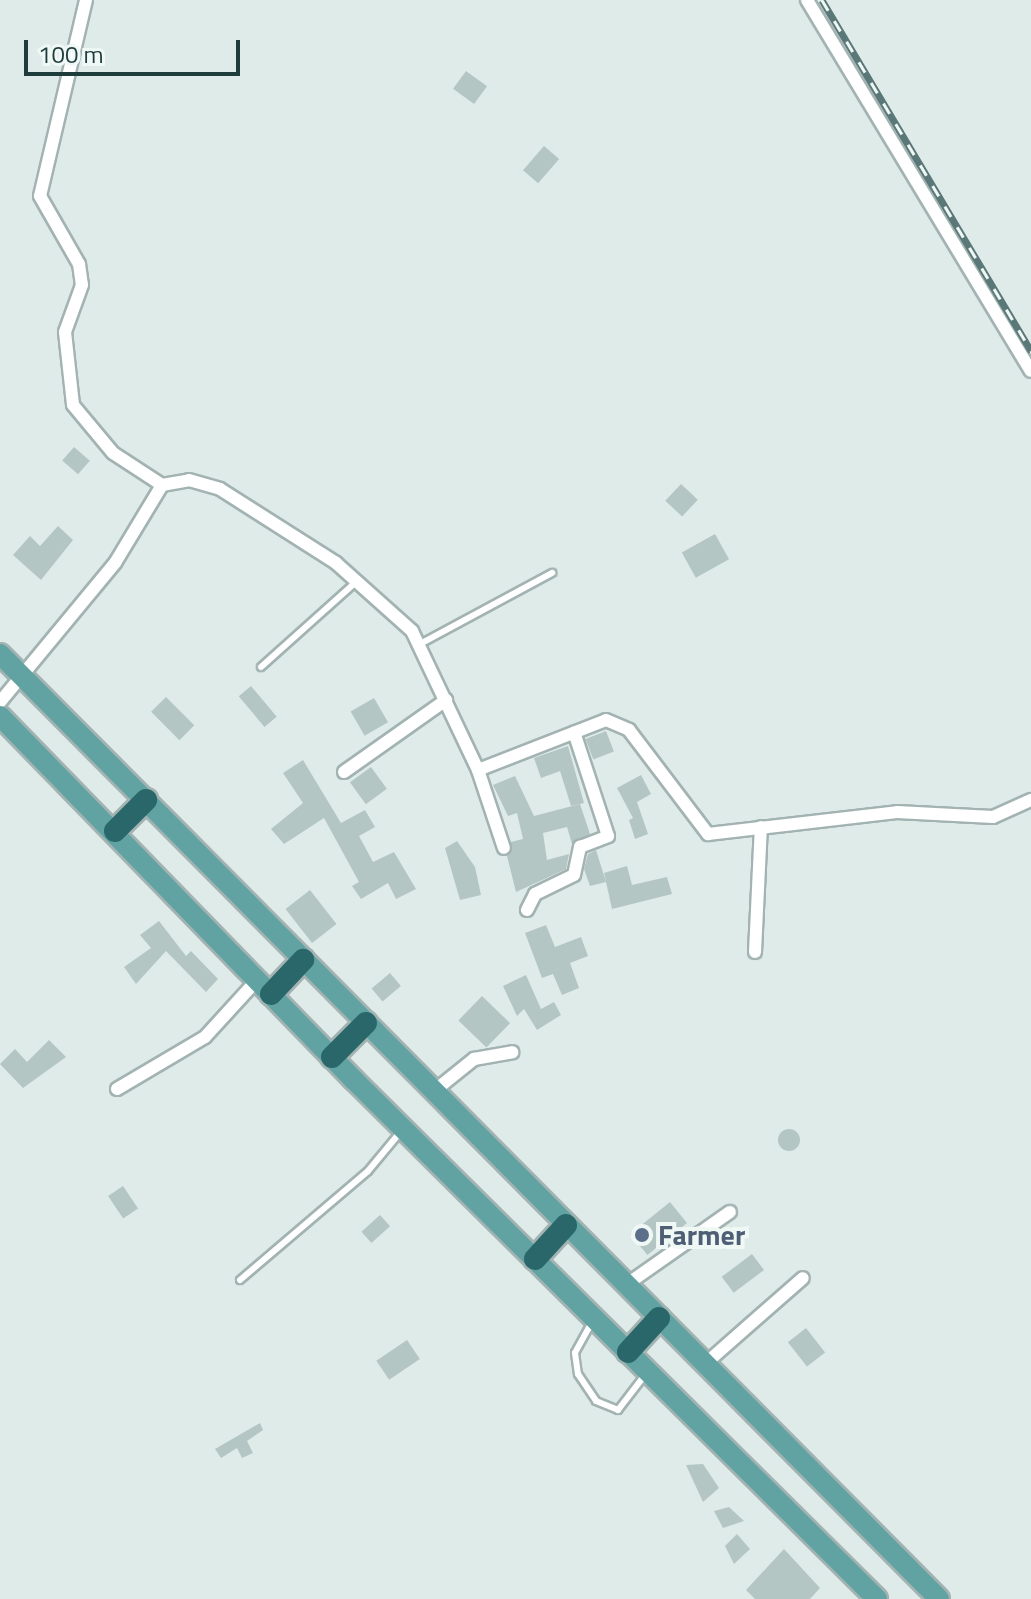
<!DOCTYPE html>
<html>
<head>
<meta charset="utf-8">
<style>
  body { margin:0 }
  #map { position:relative; width:1031px; height:1599px; overflow:hidden; background:#dfebe9; font-family:"Titillium Web",sans-serif }
  div>[style] { position:absolute }
  [style*='--x'] { left:calc(var(--x)*1px); top:calc(var(--y)*1px); width:calc(var(--w)*1px); rotate:calc(var(--a)*1deg) }
  .building>* { inset:0; background:#b4c6c3; transform-origin:0 0 }
  .round { border-radius:50% }
  .roads { filter:drop-shadow(2px 0 #a2b3b2) drop-shadow(-2px 0 #a2b3b2) drop-shadow(0 2px #a2b3b2) drop-shadow(0 -2px #a2b3b2) }
  .lane>* { height:6px; margin:-3px; padding:0 3px; transform-origin:3px; border-radius:3px; background:#fff }
  .street>* { height:12px; margin:-6px; padding:0 6px; transform-origin:6px; border-radius:6px; background:#fff }
  .primary>* { height:20px; margin:-10px; padding:0 10px; transform-origin:10px; border-radius:10px; background:#61a3a3 }
  .highway>* { height:22px; margin:-11px; padding:0 11px; transform-origin:11px; border-radius:11px; background:#2a676a }
  .rail>* { height:7px; margin-top:-3.5px; transform-origin:0; background:repeating-linear-gradient(90deg,#f0f8f6 0 12px,#597877 0 24px); box-sizing:border-box; border-block:2px solid #597877 }
  .dots>* { width:22px; height:22px; translate:-50% -50%; box-sizing:border-box; border:4px solid #f0f8f6; border-radius:50% }
  span { translate:-50% -50%; white-space:nowrap; text-align:center; line-height:1.15; -webkit-text-stroke:8px #f0f8f6; paint-order:stroke }
  .service-label { font-size:28px; color:#4e5e75; font-weight:700 }
  .left { translate:0 -50%; text-align:left }
  .scale { position:absolute; left:24px; top:40px; width:216px; height:36px; box-sizing:border-box; border:4px solid #1f3c3c; border-top:0; padding-left:10px; font-size:24px; line-height:28px; white-space:nowrap; color:#1f3c3c; -webkit-text-stroke:6px #f0f8f6; paint-order:stroke }
</style>
</head>
<body>
<div id="map">
  <div class="building">
    <div style="left:466px;top:71px;width:26px;height:22px;rotate:36deg"></div>
    <div style="left:544px;top:146px;width:20px;height:32px;rotate:41deg"></div>
    <div style="left:74px;top:447px;width:21px;height:18px;rotate:41deg"></div>
    <div style="left:681px;top:484px;width:23px;height:23px;rotate:43deg"></div>
    <div style="clip-path:polygon(58px 526px,73px 540px,41px 580px,13px 555px,30px 536px,40px 546px)"></div>
    <div style="left:715px;top:534px;width:29px;height:38px;rotate:61deg"></div>
    <div style="left:251px;top:686px;width:40px;height:16px;rotate:50deg"></div>
    <div style="left:166px;top:697px;width:40px;height:21px;rotate:45deg"></div>
    <div style="left:374px;top:698px;width:28px;height:27px;rotate:60deg"></div>
    <div style="left:606px;top:731px;width:22px;height:22px;rotate:69deg"></div>
    <div style="clip-path:polygon(568px 746px,584px 803px,571px 806px,560px 771px,541px 778px,534px 758px)"></div>
    <div style="clip-path:polygon(303px 760px,341px 823px,365px 810px,375px 827px,359px 836px,373px 862px,394px 852px,416px 889px,396px 899px,388px 883px,361px 899px,352px 886px,359px 882px,324px 818px,284px 844px,271px 829px,303px 803px,283px 773px)"></div>
    <div style="left:371px;top:767px;width:27px;height:26px;rotate:54deg"></div>
    <div style="clip-path:polygon(641px 775px,651px 794px,637px 802px,648px 834px,635px 839px,629px 820px,633px 818px,617px 788px)"></div>
    <div style="clip-path:polygon(515px 776px,534px 816px,580px 804px,590px 834px,572px 844px,567px 827px,543px 833px,547px 860px,569px 854px,566px 869px,516px 892px,507px 856px,511px 842px,523px 839px,517px 813px,508px 816px,493px 785px)"></div>
    <div style="clip-path:polygon(457px 841px,475px 867px,481px 895px,460px 900px,445px 848px)"></div>
    <div style="clip-path:polygon(596px 850px,606px 882px,590px 886px,584px 869px,588px 854px)"></div>
    <div style="clip-path:polygon(627px 866px,632px 885px,667px 877px,672px 894px,612px 909px,604px 873px)"></div>
    <div style="left:310px;top:890px;width:43px;height:31px;rotate:52deg"></div>
    <div style="clip-path:polygon(159px 921px,186px 956px,191px 951px,218px 979px,206px 992px,166px 951px,136px 984px,124px 967px,151px 948px,140px 935px)"></div>
    <div style="clip-path:polygon(546px 925px,555px 947px,581px 937px,588px 956px,570px 963px,579px 988px,562px 995px,553px 974px,542px 978px,525px 933px)"></div>
    <div style="left:390px;top:973px;width:17px;height:24px;rotate:50deg"></div>
    <div style="clip-path:polygon(526px 975px,541px 1009px,554px 1002px,561px 1015px,537px 1030px,524px 1009px,517px 1016px,503px 986px)"></div>
    <div style="left:482px;top:996px;width:39px;height:34px;rotate:44deg"></div>
    <div style="clip-path:polygon(49px 1040px,66px 1057px,23px 1088px,0 1064px,15px 1049px,27px 1062px)"></div>
    <div class="round" style="left:778px;top:1129px;width:22px;height:22px"></div>
    <div style="left:123px;top:1186px;width:27px;height:18px;rotate:56deg"></div>
    <div style="left:670px;top:1202px;width:27px;height:51px;rotate:51deg"></div>
    <div style="left:380px;top:1215px;width:15px;height:25px;rotate:48deg"></div>
    <div style="left:752px;top:1254px;width:20px;height:38px;rotate:53deg"></div>
    <div style="left:806px;top:1328px;width:31px;height:23px;rotate:52deg"></div>
    <div style="left:407px;top:1340px;width:23px;height:37px;rotate:56deg"></div>
    <div style="clip-path:polygon(260px 1423px,263px 1430px,247px 1441px,253px 1453px,242px 1458px,237px 1448px,221px 1458px,215px 1449px)"></div>
    <div style="clip-path:polygon(703px 1464px,719px 1488px,703px 1502px,686px 1465px)"></div>
    <div style="clip-path:polygon(729px 1507px,744px 1521px,723px 1528px,714px 1511px)"></div>
    <div style="clip-path:polygon(737px 1534px,750px 1549px,734px 1564px,725px 1546px)"></div>
    <div style="clip-path:polygon(784px 1549px,820px 1588px,810px 1599px,755px 1599px,746px 1590px)"></div>
  </div>
  <div class="roads">
    <div class="lane">
      <div style="--x:422;--y:643;--w:148;--a:-28.3"></div>
      <div style="--x:261;--y:667;--w:127;--a:-41.8"></div>
      <div style="--x:240;--y:1280;--w:168;--a:-40.4"></div>
      <div style="--x:368;--y:1171;--w:53;--a:-50.3"></div>
      <div style="--x:592;--y:1322;--w:35;--a:119"></div>
      <div style="--x:575;--y:1353;--w:21;--a:82"></div>
      <div style="--x:578;--y:1374;--w:32;--a:56"></div>
      <div style="--x:596;--y:1401;--w:24;--a:22"></div>
      <div style="--x:618;--y:1410;--w:44;--a:-52.4"></div>
    </div>
    <div class="street">
      <div style="--x:86;--y:0;--w:201;--a:103.2"></div>
      <div style="--x:40;--y:196;--w:78;--a:60.2"></div>
      <div style="--x:79;--y:264;--w:21;--a:82"></div>
      <div style="--x:82;--y:285;--w:50;--a:109.9"></div>
      <div style="--x:65;--y:332;--w:73;--a:83.7"></div>
      <div style="--x:73;--y:405;--w:62;--a:50.2"></div>
      <div style="--x:113;--y:453;--w:59;--a:33.1"></div>
      <div style="--x:807;--y:0;--w:433;--a:58.9"></div>
      <div style="--x:0;--y:702;--w:180;--a:-50.4"></div>
      <div style="--x:115;--y:563;--w:91;--a:-58.9"></div>
      <div style="--x:162;--y:485;--w:27;--a:-10"></div>
      <div style="--x:189;--y:480;--w:32;--a:16"></div>
      <div style="--x:220;--y:489;--w:138;--a:32.5"></div>
      <div style="--x:336;--y:563;--w:102;--a:41.8"></div>
      <div style="--x:412;--y:631;--w:154;--a:64.6"></div>
      <div style="--x:478;--y:770;--w:137;--a:-21.3"></div>
      <div style="--x:606;--y:720;--w:25;--a:23"></div>
      <div style="--x:629;--y:730;--w:131;--a:52.8"></div>
      <div style="--x:708;--y:834;--w:190;--a:-6.6"></div>
      <div style="--x:897;--y:812;--w:96;--a:3"></div>
      <div style="--x:993;--y:817;--w:42;--a:-24.1"></div>
      <div style="--x:478;--y:770;--w:82;--a:71.6"></div>
      <div style="--x:344;--y:772;--w:125;--a:-35.2"></div>
      <div style="--x:527;--y:910;--w:18;--a:-63"></div>
      <div style="--x:535;--y:894;--w:43;--a:-26"></div>
      <div style="--x:574;--y:875;--w:29;--a:-78"></div>
      <div style="--x:580;--y:847;--w:30;--a:-21"></div>
      <div style="--x:608;--y:836;--w:109;--a:-108.1"></div>
      <div style="--x:755;--y:952;--w:125;--a:-87.3"></div>
      <div style="--x:117;--y:1089;--w:102;--a:-30.6"></div>
      <div style="--x:205;--y:1037;--w:77;--a:-47.6"></div>
      <div style="--x:433;--y:1092;--w:53;--a:-38.8"></div>
      <div style="--x:474;--y:1059;--w:39;--a:-10"></div>
      <div style="--x:626;--y:1285;--w:127;--a:-35.1"></div>
      <div style="--x:705;--y:1364;--w:130;--a:-41.3"></div>
    </div>
    <div class="primary">
      <div style="--x:0;--y:654;--w:1332;--a:45.18"></div>
      <div style="--x:0;--y:716;--w:508;--a:45.8"></div>
      <div style="--x:354;--y:1080;--w:737;--a:44.78"></div>
    </div>
    <div class="highway">
      <div style="--x:115;--y:831;--w:44;--a:-45"></div>
      <div style="--x:271;--y:994;--w:47;--a:-46.7"></div>
      <div style="--x:332;--y:1057;--w:48;--a:-45"></div>
      <div style="--x:535;--y:1259;--w:46;--a:-47.6"></div>
      <div style="--x:628;--y:1352;--w:46;--a:-47.6"></div>
    </div>
  </div>
  <div class="rail">
    <div style="--x:822;--y:0;--w:409;--a:59.2"></div>
  </div>
  <div class="dots">
    <div style="left:642px;top:1235px;background:#5c6f8a"></div>
  </div>
  <div class="service-label">
    <span class="left" style="left:658px;top:1235px">Farmer</span>
  </div>
  <div class="scale">100 m</div>
</div>
</body>
</html>
